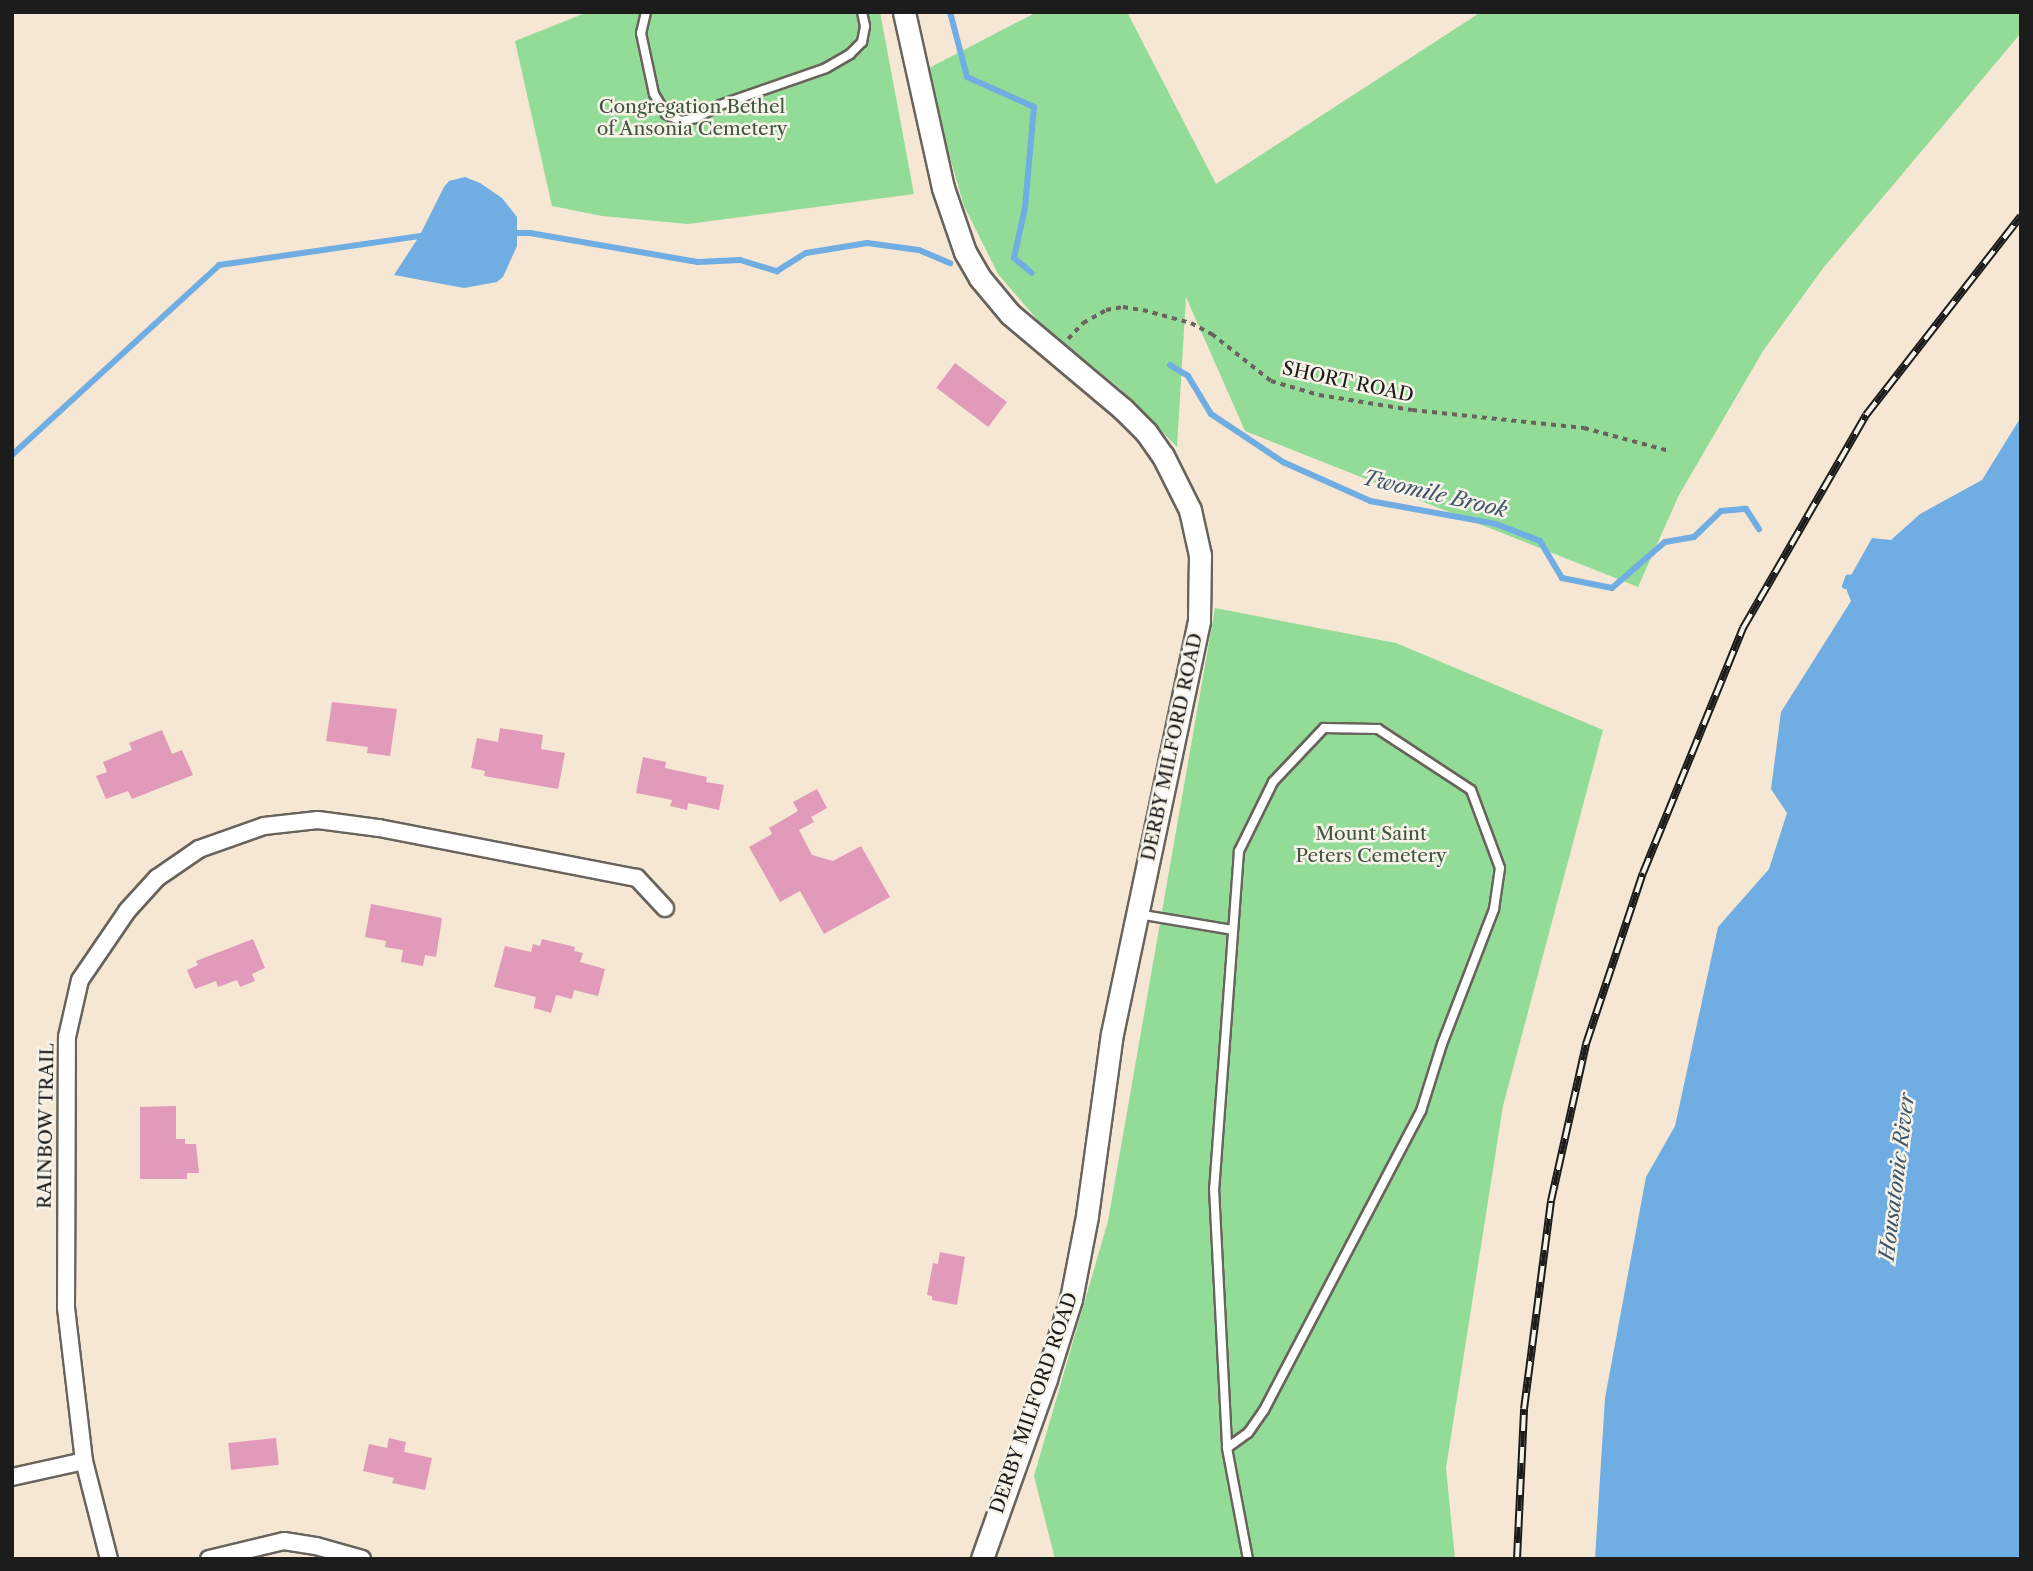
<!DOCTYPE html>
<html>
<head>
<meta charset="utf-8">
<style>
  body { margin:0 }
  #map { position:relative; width:2033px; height:1571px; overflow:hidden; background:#f5e7d3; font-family:"Libre Caslon Text",serif }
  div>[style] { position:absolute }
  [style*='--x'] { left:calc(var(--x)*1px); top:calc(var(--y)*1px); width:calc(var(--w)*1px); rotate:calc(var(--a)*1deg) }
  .green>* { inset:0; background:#93dc97 }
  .water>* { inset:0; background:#70ade2 }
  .stream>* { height:6px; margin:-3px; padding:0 3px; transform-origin:3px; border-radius:3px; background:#70ade2 }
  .building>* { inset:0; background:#e19ab9; transform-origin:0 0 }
  .path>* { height:3.5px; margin-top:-1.75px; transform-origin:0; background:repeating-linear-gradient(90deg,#68635c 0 5px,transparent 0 10px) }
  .roads { filter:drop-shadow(2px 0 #68635c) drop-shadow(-2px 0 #68635c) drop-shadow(0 2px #68635c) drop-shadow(0 -2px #68635c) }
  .service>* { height:8px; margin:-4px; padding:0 4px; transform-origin:4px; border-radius:4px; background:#fff }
  .minor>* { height:16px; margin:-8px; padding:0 8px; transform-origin:8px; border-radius:8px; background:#fff }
  .secondary>* { height:21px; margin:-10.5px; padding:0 10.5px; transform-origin:10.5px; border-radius:10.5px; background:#fff }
  .rail>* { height:8px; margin-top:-4px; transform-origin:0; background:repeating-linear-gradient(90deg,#f7f3e8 0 16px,#1c1c1c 0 32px); box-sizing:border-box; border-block:2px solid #1c1c1c }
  span { translate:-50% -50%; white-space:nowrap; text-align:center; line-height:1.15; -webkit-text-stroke:5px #f7f3e8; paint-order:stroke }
  .park-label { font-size:19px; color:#405641 }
  .street-label { font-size:19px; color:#1c1c1c }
  .water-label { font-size:21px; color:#3e566b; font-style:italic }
  .frame { position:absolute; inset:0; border:14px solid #1c1c1c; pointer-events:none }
</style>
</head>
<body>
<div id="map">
  <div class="green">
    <div style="clip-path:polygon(588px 12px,880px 12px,914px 194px,688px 224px,602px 216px,552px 206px,515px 41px)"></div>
    <div style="clip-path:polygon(1037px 12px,1127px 12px,1216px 184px,1481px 12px,2021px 12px,2021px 33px,1824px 267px,1763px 351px,1679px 495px,1638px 587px,1245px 431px,1186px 297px,1177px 447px,1119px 388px,1041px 324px,998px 274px,964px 206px,937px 113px,929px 68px)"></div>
    <div style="clip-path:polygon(1215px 608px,1396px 643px,1603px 730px,1503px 1106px,1446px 1468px,1455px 1559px,1055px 1559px,1034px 1476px,1108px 1221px)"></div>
  </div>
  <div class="water">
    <div style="clip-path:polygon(465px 177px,480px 183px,502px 198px,517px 217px,517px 246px,503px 277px,497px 282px,464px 288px,394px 275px,420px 235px,444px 187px,449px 181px)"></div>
    <div style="clip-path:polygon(2021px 417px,2021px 1559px,1595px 1559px,1605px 1398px,1646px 1177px,1675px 1126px,1718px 927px,1769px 869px,1787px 813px,1771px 789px,1781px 712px,1851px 601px,1845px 586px,1872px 538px,1891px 540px,1920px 514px,1982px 480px)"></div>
  </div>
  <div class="stream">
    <div style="--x:950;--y:12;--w:67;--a:75.3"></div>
    <div style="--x:967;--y:77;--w:73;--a:24.1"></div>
    <div style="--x:1034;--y:107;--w:101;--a:95.1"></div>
    <div style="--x:1025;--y:208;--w:51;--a:102.4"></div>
    <div style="--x:1014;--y:258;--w:23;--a:40"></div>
    <div style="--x:512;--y:233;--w:18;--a:0"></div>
    <div style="--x:530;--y:233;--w:170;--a:9.8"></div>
    <div style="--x:698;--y:262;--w:42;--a:-2.7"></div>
    <div style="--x:740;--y:260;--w:39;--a:17"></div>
    <div style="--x:777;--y:271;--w:34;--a:-32"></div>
    <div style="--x:806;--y:253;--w:62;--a:-9.3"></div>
    <div style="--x:867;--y:243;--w:52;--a:7.7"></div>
    <div style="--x:919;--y:250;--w:34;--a:23"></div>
    <div style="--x:1170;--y:365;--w:21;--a:31"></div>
    <div style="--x:1188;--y:376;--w:44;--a:58.8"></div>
    <div style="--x:1211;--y:414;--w:87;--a:33.7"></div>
    <div style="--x:1283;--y:462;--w:95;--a:24.1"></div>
    <div style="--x:1370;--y:501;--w:128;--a:10.3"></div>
    <div style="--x:1496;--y:524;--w:47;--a:21.1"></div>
    <div style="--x:1540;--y:541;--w:43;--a:59.3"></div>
    <div style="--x:1562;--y:578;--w:51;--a:11.3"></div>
    <div style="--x:1612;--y:588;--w:70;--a:-41"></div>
    <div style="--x:1665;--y:542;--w:29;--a:-10"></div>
    <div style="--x:1694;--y:537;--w:37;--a:-44"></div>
    <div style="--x:1721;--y:511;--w:25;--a:-5"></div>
    <div style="--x:1746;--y:509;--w:24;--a:57"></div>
    <div style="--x:12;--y:455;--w:281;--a:-42.5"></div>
    <div style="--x:219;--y:265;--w:211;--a:-8.2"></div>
    <div style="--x:1845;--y:586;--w:9;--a:-69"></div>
    <div style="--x:1848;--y:578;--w:10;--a:-6"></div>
  </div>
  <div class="building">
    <div style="left:955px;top:363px;width:65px;height:31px;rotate:37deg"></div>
    <div style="clip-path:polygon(332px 702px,397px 709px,390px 756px,367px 753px,368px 747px,326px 741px)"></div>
    <div style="clip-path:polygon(500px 728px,543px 735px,541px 749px,565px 753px,558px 789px,484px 776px,485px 771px,471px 768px,477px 738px,498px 742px)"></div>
    <div style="clip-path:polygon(162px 730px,172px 754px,182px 750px,193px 775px,132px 799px,128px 791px,106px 799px,96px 776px,107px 772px,103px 762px,132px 750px,129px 743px)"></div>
    <div style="clip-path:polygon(643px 757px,666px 762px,665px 768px,707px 777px,706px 782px,724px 785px,719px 810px,688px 803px,687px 810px,670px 806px,672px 800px,636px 793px)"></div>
    <div style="clip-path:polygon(817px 789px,827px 808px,811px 817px,814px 822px,799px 830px,812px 855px,833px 861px,861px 846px,890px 897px,824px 934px,800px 891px,780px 902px,749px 847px,772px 834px,769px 828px,798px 811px,793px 802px)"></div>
    <div style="clip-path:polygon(371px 904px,442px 918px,436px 957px,425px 955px,423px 966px,401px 962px,403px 950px,385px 947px,386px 941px,365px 937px)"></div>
    <div style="clip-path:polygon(253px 939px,265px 968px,252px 974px,255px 981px,240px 987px,237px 980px,218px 987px,216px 981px,195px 989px,187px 970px,198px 965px,196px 961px)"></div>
    <div style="clip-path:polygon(542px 939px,575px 947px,574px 951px,583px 953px,580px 962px,605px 969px,598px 996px,574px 990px,572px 999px,556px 995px,551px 1013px,534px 1008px,536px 997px,494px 987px,505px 946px,531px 952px,533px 944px,540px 946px)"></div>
    <div style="clip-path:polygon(176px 1106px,176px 1139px,185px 1139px,185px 1144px,196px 1144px,199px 1173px,187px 1173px,187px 1179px,140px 1179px,140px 1107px)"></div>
    <div style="clip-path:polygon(940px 1252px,965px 1257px,957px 1305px,932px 1300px,932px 1296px,927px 1295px,933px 1263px,938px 1264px)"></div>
    <div style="left:276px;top:1438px;width:27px;height:48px;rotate:84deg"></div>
    <div style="clip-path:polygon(389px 1438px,406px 1442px,404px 1452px,432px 1458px,425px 1490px,392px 1483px,394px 1478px,363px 1471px,369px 1444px,387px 1448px)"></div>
  </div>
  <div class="path">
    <div style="--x:1068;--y:339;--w:22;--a:-47"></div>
    <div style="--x:1083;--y:323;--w:26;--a:-29"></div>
    <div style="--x:1106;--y:310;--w:17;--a:-10"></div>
    <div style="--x:1123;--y:307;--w:20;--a:9"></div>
    <div style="--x:1143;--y:310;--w:50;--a:15.2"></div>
    <div style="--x:1191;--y:323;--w:24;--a:28"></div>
    <div style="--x:1212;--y:334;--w:75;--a:38.5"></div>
    <div style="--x:1271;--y:381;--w:50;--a:16.3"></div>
    <div style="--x:1319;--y:395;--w:94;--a:9.2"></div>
    <div style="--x:1412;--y:410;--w:173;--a:6"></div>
    <div style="--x:1584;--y:428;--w:88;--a:15.1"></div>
  </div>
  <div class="roads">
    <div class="service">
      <div style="--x:646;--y:12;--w:22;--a:103"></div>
      <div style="--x:641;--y:33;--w:62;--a:78"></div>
      <div style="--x:654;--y:94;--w:23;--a:59"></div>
      <div style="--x:666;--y:114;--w:17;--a:25"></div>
      <div style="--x:681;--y:121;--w:15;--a:-11"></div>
      <div style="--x:696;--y:118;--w:27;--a:-28"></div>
      <div style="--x:720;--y:105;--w:112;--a:-19.2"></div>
      <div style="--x:826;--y:68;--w:28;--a:-30"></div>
      <div style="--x:850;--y:54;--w:17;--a:-45"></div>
      <div style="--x:862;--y:42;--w:16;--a:-79"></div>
      <div style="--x:865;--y:26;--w:14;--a:-102"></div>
      <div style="--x:1138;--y:914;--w:96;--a:9.6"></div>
      <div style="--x:1227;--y:1448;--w:26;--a:-36"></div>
      <div style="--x:1248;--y:1433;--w:28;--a:-55"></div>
      <div style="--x:1264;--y:1410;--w:338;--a:-62.3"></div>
      <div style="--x:1421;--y:1111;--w:70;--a:-72.6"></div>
      <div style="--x:1442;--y:1044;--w:145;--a:-68.9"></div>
      <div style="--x:1494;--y:909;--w:41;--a:-81.7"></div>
      <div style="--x:1500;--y:868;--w:83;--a:-110.4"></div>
      <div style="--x:1471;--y:790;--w:111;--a:-146.7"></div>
      <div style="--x:1378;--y:729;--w:54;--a:-178.9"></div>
      <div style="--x:1324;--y:728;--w:74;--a:133.4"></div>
      <div style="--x:1273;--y:782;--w:77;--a:116.2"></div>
      <div style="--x:1239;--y:851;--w:338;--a:94.2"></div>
      <div style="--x:1214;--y:1188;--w:260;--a:87.1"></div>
      <div style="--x:1227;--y:1448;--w:113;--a:79.3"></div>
    </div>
    <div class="minor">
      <div style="--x:12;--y:1477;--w:74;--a:-12.5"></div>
      <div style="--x:109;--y:1559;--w:101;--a:-104.3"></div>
      <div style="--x:84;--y:1461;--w:154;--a:-96.7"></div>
      <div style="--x:66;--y:1308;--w:271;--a:-89.8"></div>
      <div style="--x:67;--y:1037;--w:58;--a:-77.2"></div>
      <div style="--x:80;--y:980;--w:83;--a:-55.7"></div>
      <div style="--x:127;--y:911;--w:45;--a:-47.7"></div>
      <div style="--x:157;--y:878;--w:51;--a:-34.6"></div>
      <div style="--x:199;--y:849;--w:69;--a:-19.5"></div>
      <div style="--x:264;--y:826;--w:54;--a:-6.3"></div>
      <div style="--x:318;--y:820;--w:62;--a:7.5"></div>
      <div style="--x:379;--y:828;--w:263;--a:11"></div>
      <div style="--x:637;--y:878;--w:41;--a:47"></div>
      <div style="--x:209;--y:1559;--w:77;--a:-13.5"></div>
      <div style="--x:284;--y:1541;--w:32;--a:9"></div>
      <div style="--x:316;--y:1546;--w:48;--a:15.8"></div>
    </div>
    <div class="secondary">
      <div style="--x:904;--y:12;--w:180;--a:77.5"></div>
      <div style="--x:943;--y:188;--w:68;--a:71"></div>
      <div style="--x:965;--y:252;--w:30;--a:60"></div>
      <div style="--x:980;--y:278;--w:47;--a:50.2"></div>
      <div style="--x:1010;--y:314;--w:148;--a:40.1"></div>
      <div style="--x:1123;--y:409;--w:33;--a:45"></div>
      <div style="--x:1146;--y:432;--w:29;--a:55"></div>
      <div style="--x:1163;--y:456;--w:60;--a:63.4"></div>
      <div style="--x:1190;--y:510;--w:46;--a:77.5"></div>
      <div style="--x:1200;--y:555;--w:66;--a:90.9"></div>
      <div style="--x:1199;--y:621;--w:421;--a:101.9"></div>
      <div style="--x:1112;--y:1033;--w:185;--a:97.8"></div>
      <div style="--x:1087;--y:1216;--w:85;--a:100.9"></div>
      <div style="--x:1071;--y:1299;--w:84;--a:107.4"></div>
      <div style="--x:1046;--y:1379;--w:191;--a:109.6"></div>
    </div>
  </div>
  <div class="rail">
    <div style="--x:1517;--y:1559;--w:150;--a:-87.3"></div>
    <div style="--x:1524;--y:1409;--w:210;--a:-82.6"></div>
    <div style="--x:1551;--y:1201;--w:161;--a:-77.4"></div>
    <div style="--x:1586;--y:1044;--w:180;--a:-71.6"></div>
    <div style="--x:1643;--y:873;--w:265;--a:-67.8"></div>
    <div style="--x:1743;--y:628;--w:246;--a:-60"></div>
    <div style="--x:1866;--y:415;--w:252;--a:-52.1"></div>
  </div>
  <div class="park-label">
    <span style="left:692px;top:118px">Congregation Bethel<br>of Ansonia Cemetery</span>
    <span style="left:1371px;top:845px">Mount Saint<br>Peters Cemetery</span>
  </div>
  <div class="street-label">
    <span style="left:1348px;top:382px;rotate:12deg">SHORT ROAD</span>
    <span style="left:1172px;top:747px;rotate:-78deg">DERBY MILFORD ROAD</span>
    <span style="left:46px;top:1126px;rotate:-89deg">RAINBOW TRAIL</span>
    <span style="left:1034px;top:1403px;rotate:-71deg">DERBY MILFORD ROAD</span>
  </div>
  <div class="water-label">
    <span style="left:1435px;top:494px;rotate:13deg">Twomile Brook</span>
    <span style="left:1897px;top:1177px;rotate:-83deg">Housatonic River</span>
  </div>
  <div class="frame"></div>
</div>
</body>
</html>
